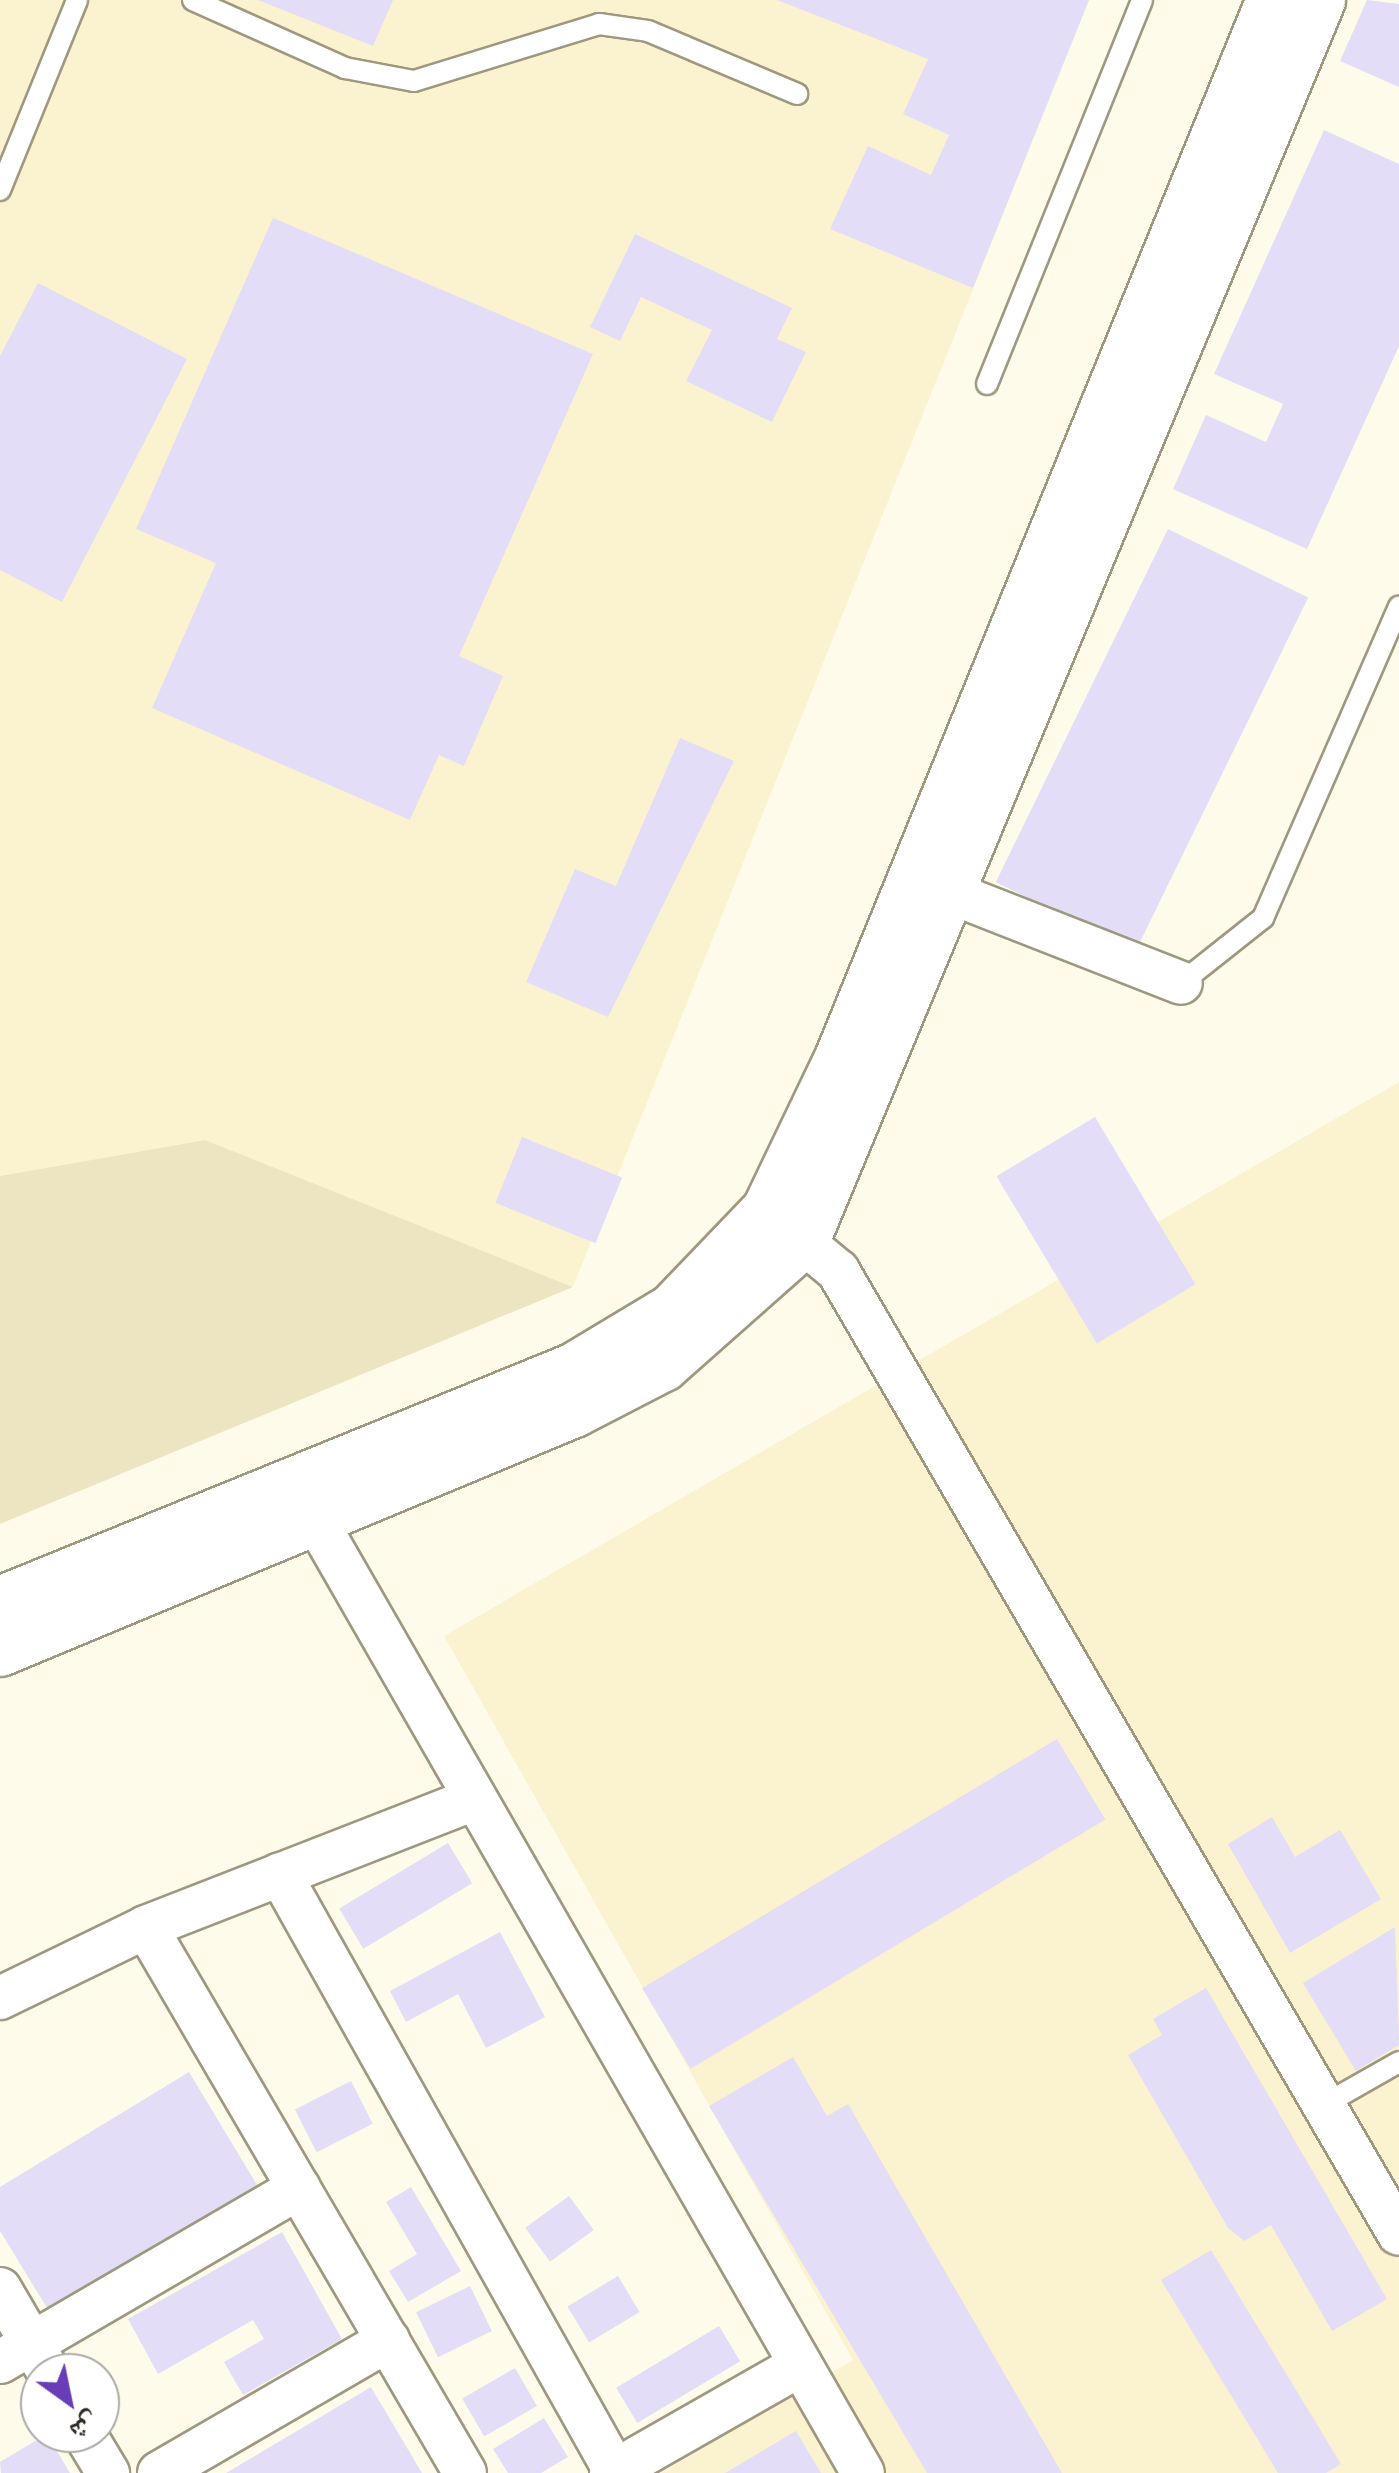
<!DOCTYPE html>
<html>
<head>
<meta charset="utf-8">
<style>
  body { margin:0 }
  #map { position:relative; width:1399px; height:2473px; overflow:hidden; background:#fffbeb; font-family:Karla,"Noto Naskh Arabic",sans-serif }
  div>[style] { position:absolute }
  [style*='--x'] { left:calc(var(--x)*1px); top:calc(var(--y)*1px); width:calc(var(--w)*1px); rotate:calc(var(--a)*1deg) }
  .built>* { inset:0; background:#fbf3d0 }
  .green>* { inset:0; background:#ede5c2 }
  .building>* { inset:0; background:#e3ddf7; transform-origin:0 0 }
  .roads { filter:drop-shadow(2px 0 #9e987f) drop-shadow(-2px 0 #9e987f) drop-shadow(0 2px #9e987f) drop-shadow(0 -2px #9e987f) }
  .service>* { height:20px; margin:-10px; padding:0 10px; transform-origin:10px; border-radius:10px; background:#fff }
  .minor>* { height:42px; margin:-21px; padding:0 21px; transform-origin:21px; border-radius:21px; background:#fff }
  .tertiary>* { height:52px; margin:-26px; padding:0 26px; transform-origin:26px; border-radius:26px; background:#fff }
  span { translate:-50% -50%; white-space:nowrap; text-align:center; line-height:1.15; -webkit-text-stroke:8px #fff; paint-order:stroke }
  .north { position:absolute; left:20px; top:2353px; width:100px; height:100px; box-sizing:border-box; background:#fff; border:2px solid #abaaa6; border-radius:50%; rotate:147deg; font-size:28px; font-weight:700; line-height:40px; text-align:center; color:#2d2a20 }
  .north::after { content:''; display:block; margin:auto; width:35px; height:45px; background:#693db5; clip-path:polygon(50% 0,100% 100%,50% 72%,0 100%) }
</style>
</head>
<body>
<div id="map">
  <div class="built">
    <div style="clip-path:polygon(0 0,1089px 0,573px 1287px,205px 1140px,0 1176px)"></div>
    <div style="clip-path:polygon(1399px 1082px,1399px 2473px,661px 2473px,853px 2360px,444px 1636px)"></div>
  </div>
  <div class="green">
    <div style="clip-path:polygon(205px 1140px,573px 1287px,0 1524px,0 1176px)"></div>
  </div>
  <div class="building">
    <div style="clip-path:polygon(258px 0,393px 0,373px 46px)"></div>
    <div style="clip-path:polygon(777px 0,1089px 0,973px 288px,830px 229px,868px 146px,931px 175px,949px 135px,903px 114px,928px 59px)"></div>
    <div style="clip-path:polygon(1367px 0,1399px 4px,1399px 87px,1340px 61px)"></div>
    <div style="clip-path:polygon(1324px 130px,1399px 164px,1399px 346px,1307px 549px,1173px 489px,1206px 415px,1266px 442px,1283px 404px,1214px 374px)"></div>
    <div style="clip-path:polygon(273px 218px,593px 354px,459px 656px,503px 676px,464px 766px,439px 755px,410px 820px,152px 708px,216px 563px,136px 529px)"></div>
    <div style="clip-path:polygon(635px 234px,792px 308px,777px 339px,806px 352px,772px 422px,686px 381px,712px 330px,641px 297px,620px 341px,590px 327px)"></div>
    <div style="clip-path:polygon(38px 283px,187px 359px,62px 602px,0 570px,0 356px)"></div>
    <div style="left:1168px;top:529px;width:156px;height:393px;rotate:26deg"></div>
    <div style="clip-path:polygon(680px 738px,734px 761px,608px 1017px,526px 982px,575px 869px,616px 886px)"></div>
    <div style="left:1095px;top:1117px;width:195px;height:115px;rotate:59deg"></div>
    <div style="left:522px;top:1137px;width:108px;height:71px;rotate:22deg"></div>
    <div style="left:1057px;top:1739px;width:94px;height:484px;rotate:59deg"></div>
    <div style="clip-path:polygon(1272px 1817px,1295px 1857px,1340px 1830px,1381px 1899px,1290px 1953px,1228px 1844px)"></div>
    <div style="left:448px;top:1843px;width:47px;height:127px;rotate:59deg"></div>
    <div style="clip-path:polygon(1395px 1927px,1399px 2045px,1356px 2071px,1303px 1983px)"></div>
    <div style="clip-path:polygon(500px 1932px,545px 2017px,486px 2048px,458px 1994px,406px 2022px,390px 1991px)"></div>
    <div style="clip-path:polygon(1206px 1988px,1387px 2299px,1332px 2331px,1271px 2225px,1244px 2241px,1228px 2228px,1128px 2055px,1162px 2035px,1153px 2019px)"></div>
    <div style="clip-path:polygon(793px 2057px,827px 2116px,848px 2104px,1062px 2473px,927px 2473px,709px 2106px)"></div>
    <div style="clip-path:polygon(189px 2072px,257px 2185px,49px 2311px,0 2231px,0 2187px)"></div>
    <div style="left:351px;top:2081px;width:48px;height:63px;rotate:63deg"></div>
    <div style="clip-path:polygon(411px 2187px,461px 2271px,408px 2302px,389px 2271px,417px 2254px,386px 2202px)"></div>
    <div style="left:569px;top:2196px;width:42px;height:54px;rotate:54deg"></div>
    <div style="clip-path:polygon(282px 2232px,342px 2339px,243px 2395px,224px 2362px,264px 2339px,253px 2320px,158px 2374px,128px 2319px)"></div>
    <div style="clip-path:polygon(1211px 2250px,1341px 2464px,1326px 2473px,1278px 2473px,1161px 2280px)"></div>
    <div style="left:618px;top:2276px;width:42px;height:59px;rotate:59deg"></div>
    <div style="left:470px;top:2286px;width:50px;height:60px;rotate:64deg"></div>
    <div style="left:719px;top:2326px;width:41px;height:120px;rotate:59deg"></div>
    <div style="left:515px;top:2368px;width:44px;height:61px;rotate:60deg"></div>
    <div style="clip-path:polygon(371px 2387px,422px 2473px,226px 2473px)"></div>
    <div style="clip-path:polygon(544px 2418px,568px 2457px,541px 2473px,508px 2473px,493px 2449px)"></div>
    <div style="clip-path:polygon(796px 2431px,821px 2473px,725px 2473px)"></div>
    <div style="clip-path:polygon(47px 2434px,70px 2473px,1px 2473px,0 2462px)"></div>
  </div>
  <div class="roads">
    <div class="service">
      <div style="--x:193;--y:0;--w:167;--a:24.1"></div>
      <div style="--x:345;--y:68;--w:70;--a:10.7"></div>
      <div style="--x:414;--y:81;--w:194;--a:-17.1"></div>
      <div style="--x:599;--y:24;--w:49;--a:8.1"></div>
      <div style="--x:648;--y:31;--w:162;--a:22.9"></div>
      <div style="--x:0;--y:190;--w:205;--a:-67.9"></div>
      <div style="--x:987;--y:384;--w:414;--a:-68"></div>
      <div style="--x:1181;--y:983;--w:105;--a:-38.4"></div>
      <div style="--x:1263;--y:918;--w:340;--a:-66.4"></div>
      <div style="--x:1325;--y:2104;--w:85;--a:-29.6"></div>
    </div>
    <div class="minor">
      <div style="--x:921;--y:881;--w:279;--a:21.4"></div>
      <div style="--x:779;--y:1222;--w:77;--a:39.7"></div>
      <div style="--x:838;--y:1271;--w:1114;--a:59.78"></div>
      <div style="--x:299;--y:1491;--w:1132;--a:60.13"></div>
      <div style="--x:280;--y:1874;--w:685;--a:60.7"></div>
      <div style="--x:146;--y:1927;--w:632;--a:59.7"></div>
      <div style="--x:0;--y:1998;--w:162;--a:-25.9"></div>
      <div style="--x:146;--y:1927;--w:353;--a:-21.3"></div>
      <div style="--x:0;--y:2289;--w:97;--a:59.7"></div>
      <div style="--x:0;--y:2362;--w:346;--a:-30.2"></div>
      <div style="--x:84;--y:2433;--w:47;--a:59"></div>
      <div style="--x:159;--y:2473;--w:265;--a:-30.1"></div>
      <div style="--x:611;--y:2473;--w:218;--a:-29.7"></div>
    </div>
    <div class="tertiary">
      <div style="--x:0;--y:1603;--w:621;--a:-22.14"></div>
      <div style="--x:575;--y:1369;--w:114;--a:-31"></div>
      <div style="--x:673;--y:1310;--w:137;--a:-46.2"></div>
      <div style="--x:768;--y:1211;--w:166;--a:-64.4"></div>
      <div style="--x:840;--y:1061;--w:1146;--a:-67.8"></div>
      <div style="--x:0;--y:1650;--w:622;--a:-22.61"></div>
      <div style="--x:574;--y:1411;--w:100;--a:-27.3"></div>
      <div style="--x:663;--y:1365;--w:187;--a:-41.5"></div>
      <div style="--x:803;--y:1241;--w:1344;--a:-67.42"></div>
    </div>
  </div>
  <div class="north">ش</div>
</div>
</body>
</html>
